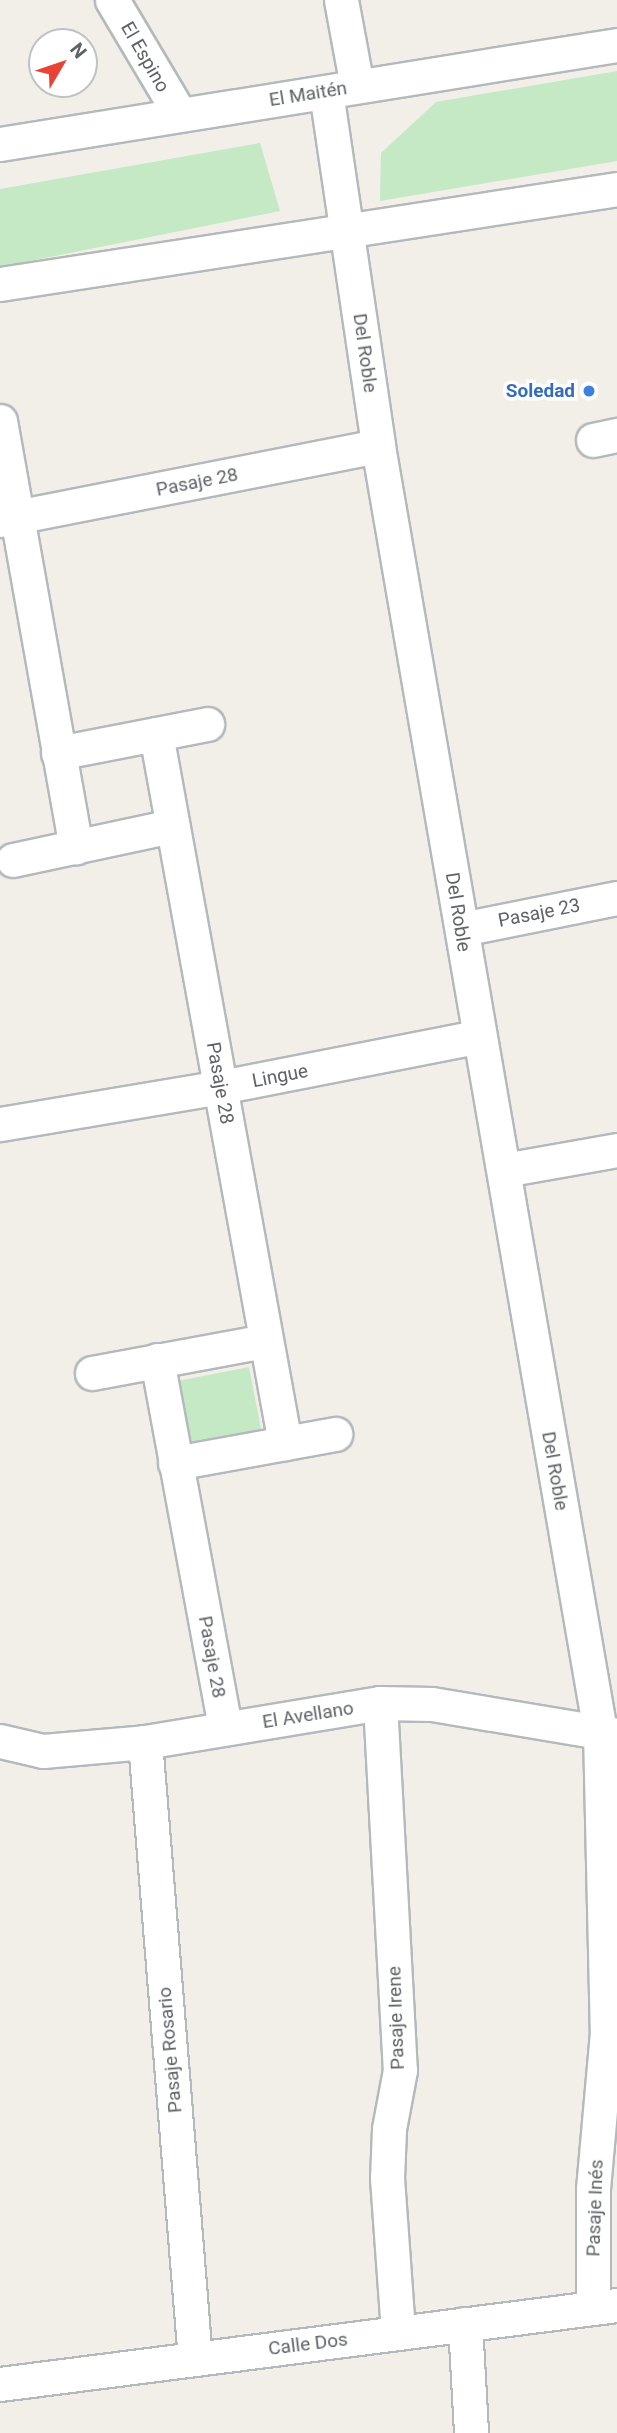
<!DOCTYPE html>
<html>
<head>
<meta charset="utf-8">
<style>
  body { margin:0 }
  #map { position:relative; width:617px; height:2433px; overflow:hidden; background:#f1efe8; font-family:Roboto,sans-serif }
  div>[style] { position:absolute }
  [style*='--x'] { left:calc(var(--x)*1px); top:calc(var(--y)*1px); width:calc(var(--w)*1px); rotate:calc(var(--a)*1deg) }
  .green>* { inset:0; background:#c5e8c5; transform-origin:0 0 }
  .roads { filter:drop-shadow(2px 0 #b5b8bc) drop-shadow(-2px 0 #b5b8bc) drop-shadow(0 2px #b5b8bc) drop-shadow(0 -2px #b5b8bc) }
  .street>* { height:33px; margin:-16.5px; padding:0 16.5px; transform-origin:16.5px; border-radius:16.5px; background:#fff }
  .dots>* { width:19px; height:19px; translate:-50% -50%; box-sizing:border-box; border:4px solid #fff; border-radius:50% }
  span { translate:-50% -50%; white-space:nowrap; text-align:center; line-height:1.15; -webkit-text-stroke:7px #fff; paint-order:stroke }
  .street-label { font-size:19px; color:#5f6368 }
  .shop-label { font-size:19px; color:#366cbe; font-weight:700 }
  .right { translate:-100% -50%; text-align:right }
  .north { position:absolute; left:28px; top:28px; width:70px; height:70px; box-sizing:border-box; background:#fff; border:2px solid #bfc1c3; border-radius:50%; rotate:51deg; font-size:19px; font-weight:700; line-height:28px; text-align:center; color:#5f6368 }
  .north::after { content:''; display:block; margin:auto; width:24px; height:32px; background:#ea4335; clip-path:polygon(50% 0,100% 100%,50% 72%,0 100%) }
</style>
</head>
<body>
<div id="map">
  <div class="green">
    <div style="clip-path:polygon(617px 71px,617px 161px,380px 201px,381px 153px,436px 102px)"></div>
    <div style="clip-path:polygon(260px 143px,280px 211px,0 267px,0 189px)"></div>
    <div style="left:249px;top:1367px;width:68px;height:77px;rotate:79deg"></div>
  </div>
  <div class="roads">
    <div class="street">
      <div style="--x:112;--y:0;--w:131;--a:59.3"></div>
      <div style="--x:341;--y:0;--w:87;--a:79.5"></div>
      <div style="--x:326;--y:92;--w:358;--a:81.6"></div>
      <div style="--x:378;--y:446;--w:1304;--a:80.2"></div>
      <div style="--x:600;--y:1731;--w:301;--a:88.7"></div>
      <div style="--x:607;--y:2032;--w:158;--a:95.1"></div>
      <div style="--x:593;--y:2189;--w:119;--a:90"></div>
      <div style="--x:0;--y:144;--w:625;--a:-9.12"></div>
      <div style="--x:0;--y:284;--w:624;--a:-8.75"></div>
      <div style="--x:0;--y:421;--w:433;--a:79.9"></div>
      <div style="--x:593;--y:440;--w:25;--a:-12"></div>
      <div style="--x:0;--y:520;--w:385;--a:-11.1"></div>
      <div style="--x:156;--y:734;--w:721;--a:79.69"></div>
      <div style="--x:58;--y:753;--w:152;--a:-11"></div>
      <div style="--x:13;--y:860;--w:163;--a:-12.1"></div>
      <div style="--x:462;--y:929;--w:158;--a:-11.3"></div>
      <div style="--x:0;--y:1124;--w:224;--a:-9.5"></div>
      <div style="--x:221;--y:1087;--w:261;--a:-11.1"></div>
      <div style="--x:504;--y:1170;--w:115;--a:-10"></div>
      <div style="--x:157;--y:1360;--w:374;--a:79.5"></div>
      <div style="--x:92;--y:1373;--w:175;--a:-10.5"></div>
      <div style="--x:175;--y:1463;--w:163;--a:-10.3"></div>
      <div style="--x:380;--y:1703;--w:368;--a:86.9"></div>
      <div style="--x:400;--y:2070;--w:60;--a:100.6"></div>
      <div style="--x:389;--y:2129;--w:49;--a:92.3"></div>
      <div style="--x:387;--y:2178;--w:154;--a:85.9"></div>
      <div style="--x:0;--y:1741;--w:44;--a:13.1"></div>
      <div style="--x:43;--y:1751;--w:102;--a:-5"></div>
      <div style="--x:145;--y:1742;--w:238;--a:-9.4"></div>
      <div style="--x:380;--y:1703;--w:52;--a:1.1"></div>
      <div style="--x:432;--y:1704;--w:188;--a:9.5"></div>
      <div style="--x:145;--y:1742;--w:619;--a:85.37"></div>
      <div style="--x:465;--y:2324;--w:109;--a:86.8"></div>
      <div style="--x:0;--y:2384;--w:622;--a:-7.3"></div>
    </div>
  </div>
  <div class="dots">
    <div style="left:589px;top:391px;background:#3f7fe0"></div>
  </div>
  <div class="street-label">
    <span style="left:145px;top:57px;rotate:60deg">El Espino</span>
    <span style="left:308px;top:94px;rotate:-9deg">El Maitén</span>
    <span style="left:365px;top:353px;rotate:82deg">Del Roble</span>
    <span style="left:197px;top:482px;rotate:-11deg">Pasaje 28</span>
    <span style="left:458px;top:912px;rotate:81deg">Del Roble</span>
    <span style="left:539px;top:913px;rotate:-11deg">Pasaje 23</span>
    <span style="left:280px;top:1076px;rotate:-11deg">Lingue</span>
    <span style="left:220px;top:1083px;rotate:80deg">Pasaje 28</span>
    <span style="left:555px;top:1471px;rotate:80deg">Del Roble</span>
    <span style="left:212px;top:1657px;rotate:80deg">Pasaje 28</span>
    <span style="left:308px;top:1715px;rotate:-9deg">El Avellano</span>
    <span style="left:396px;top:2018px;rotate:-92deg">Pasaje Irene</span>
    <span style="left:170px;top:2050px;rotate:-95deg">Pasaje Rosario</span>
    <span style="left:595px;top:2208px;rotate:-88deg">Pasaje Inés</span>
    <span style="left:308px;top:2344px;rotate:-7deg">Calle Dos</span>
  </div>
  <div class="shop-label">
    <span class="right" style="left:575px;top:391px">Soledad</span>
  </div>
  <div class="north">N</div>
</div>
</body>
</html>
